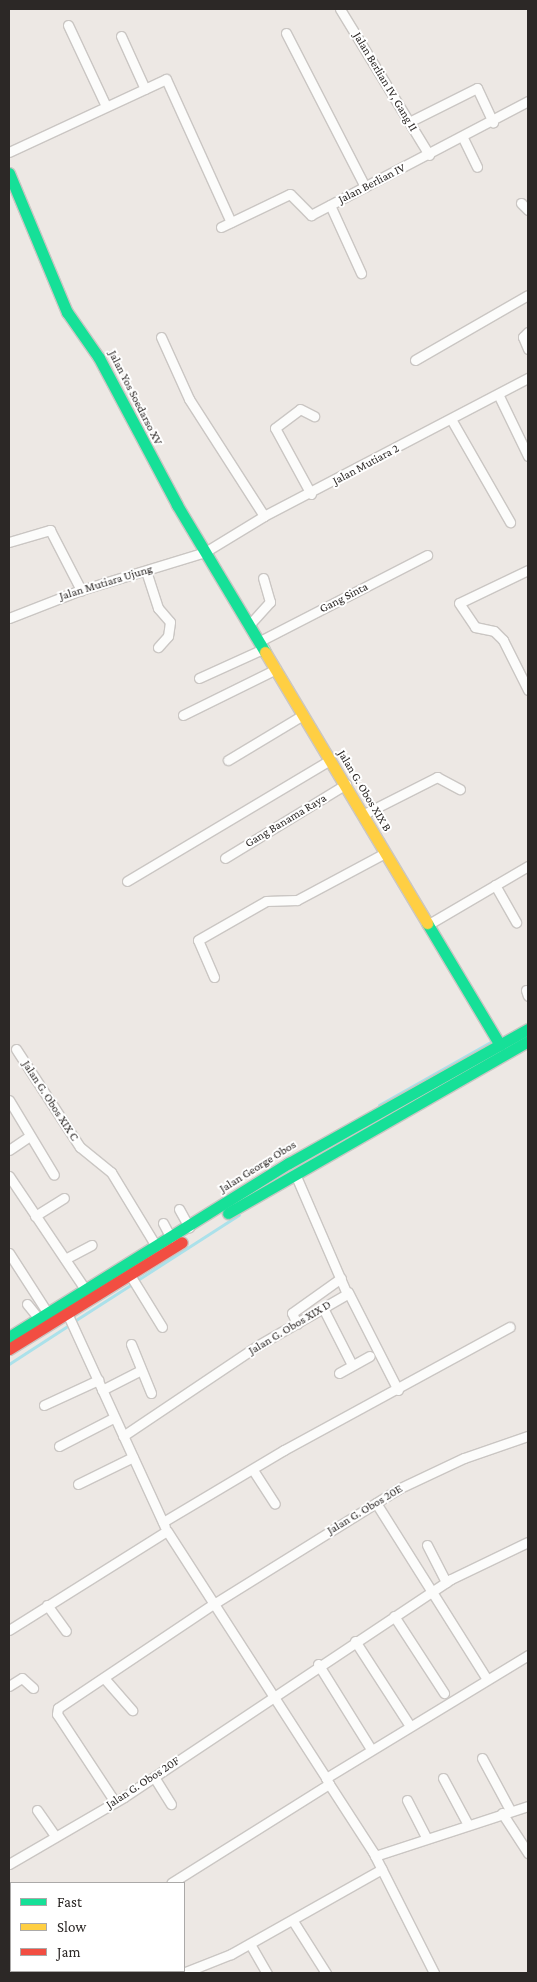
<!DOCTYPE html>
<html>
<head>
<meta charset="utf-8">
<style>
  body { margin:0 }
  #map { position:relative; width:537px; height:1982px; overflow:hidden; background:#ede8e4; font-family:"Crimson Pro",serif }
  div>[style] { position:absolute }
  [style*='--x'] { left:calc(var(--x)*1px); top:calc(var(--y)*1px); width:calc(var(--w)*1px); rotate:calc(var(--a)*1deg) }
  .stream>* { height:2.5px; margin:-1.25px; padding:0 1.25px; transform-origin:1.25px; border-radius:1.25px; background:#abe1ea }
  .roads { filter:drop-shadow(1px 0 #cac6c3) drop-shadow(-1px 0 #cac6c3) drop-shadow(0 1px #cac6c3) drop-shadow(0 -1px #cac6c3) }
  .street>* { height:9px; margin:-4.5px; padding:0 4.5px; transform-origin:4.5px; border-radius:4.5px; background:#fcfcfb }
  .fast>* { height:11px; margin:-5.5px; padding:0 5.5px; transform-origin:5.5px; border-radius:5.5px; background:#16e098 }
  .slow>* { height:11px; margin:-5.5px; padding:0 5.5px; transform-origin:5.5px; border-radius:5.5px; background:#ffcf43 }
  .jam>* { height:11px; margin:-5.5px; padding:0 5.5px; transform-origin:5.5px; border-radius:5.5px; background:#f24e42 }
  span { translate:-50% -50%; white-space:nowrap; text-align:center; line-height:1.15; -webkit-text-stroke:4px #fff; paint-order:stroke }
  .street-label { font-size:12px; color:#2c2826 }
  .frame { position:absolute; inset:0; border:10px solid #2c2826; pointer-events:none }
  .legend { position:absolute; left:10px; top:1882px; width:175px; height:90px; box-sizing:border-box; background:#fff; border:1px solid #aba9a8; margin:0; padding:6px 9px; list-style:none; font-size:15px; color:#2c2826 }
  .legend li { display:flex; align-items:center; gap:10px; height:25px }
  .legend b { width:25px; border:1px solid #aba9a8 }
</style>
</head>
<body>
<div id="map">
  <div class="stream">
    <div style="--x:379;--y:1105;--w:129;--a:-29.4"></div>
    <div style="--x:136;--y:1281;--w:122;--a:-32.7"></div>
    <div style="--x:76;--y:1320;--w:67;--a:-32.7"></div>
    <div style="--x:9;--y:1364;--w:68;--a:-33"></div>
  </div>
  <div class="roads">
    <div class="street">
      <div style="--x:340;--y:9;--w:171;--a:58.6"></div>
      <div style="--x:68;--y:25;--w:89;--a:64.9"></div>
      <div style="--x:286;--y:33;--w:173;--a:62.8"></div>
      <div style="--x:121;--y:36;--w:58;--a:65.6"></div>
      <div style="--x:409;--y:122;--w:76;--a:-26.6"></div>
      <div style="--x:477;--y:88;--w:38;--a:65"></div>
      <div style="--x:463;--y:138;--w:32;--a:64"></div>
      <div style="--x:9;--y:152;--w:173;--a:-24.9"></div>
      <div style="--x:166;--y:79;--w:157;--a:65.6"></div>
      <div style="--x:521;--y:203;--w:10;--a:45"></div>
      <div style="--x:330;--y:205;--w:75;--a:65.5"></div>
      <div style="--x:221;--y:227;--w:76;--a:-25.6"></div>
      <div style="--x:290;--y:194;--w:30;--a:45"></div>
      <div style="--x:311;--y:215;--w:245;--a:-27.7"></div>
      <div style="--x:528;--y:332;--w:7;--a:135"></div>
      <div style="--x:523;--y:337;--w:13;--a:67"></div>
      <div style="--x:161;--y:337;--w:68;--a:65.7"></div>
      <div style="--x:189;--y:399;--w:139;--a:57.3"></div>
      <div style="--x:415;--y:360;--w:130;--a:-29.9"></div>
      <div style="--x:498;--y:394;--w:69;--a:64.2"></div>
      <div style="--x:451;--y:419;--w:119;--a:60.2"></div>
      <div style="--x:311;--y:494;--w:75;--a:-118.6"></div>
      <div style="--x:275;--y:428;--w:31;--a:-37"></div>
      <div style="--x:300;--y:409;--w:16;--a:27"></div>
      <div style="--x:9;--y:542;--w:43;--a:-16.3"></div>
      <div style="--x:50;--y:530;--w:68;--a:62.7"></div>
      <div style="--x:528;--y:570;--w:76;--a:154.4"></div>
      <div style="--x:459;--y:603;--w:29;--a:56"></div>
      <div style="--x:475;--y:627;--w:19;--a:12"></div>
      <div style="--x:494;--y:631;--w:13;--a:45"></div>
      <div style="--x:503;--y:640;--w:56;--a:63.4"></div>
      <div style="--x:146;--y:571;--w:39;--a:72"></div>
      <div style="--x:158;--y:608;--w:18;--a:49"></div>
      <div style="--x:170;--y:622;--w:14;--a:98"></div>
      <div style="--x:168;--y:636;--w:15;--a:132"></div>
      <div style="--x:9;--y:618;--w:77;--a:-21.3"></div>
      <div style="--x:81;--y:590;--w:130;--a:-17"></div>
      <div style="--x:205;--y:552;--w:69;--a:-31.4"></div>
      <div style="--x:264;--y:516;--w:298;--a:-27.6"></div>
      <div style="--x:250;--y:624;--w:30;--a:-48"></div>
      <div style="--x:270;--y:602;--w:25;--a:-106"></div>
      <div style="--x:260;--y:641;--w:188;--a:-27.2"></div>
      <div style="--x:199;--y:678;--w:72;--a:-24.4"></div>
      <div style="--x:183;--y:715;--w:104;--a:-26.3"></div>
      <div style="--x:228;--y:760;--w:87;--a:-31"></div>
      <div style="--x:364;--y:814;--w:82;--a:-26.9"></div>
      <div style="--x:437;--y:777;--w:26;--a:28"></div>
      <div style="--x:225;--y:858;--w:142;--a:-31.4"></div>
      <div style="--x:127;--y:881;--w:236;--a:-30.8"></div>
      <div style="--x:495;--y:885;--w:43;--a:60.4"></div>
      <div style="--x:429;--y:924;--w:115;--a:-30.4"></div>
      <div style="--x:214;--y:977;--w:40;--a:-113.4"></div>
      <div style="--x:198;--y:940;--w:78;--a:-29.8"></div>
      <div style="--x:266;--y:901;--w:31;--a:-2"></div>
      <div style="--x:297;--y:900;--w:100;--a:-28.1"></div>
      <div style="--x:526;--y:990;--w:6;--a:72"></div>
      <div style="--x:16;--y:1049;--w:117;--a:56.9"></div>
      <div style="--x:80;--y:1147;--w:40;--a:39"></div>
      <div style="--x:111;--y:1172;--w:87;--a:58.7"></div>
      <div style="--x:9;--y:1100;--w:87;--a:59"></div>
      <div style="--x:9;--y:1150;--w:25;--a:-34"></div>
      <div style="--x:9;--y:1176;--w:136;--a:56.1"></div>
      <div style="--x:179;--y:1209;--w:21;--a:61"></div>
      <div style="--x:35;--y:1216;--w:34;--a:-32"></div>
      <div style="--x:163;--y:1223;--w:17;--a:62"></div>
      <div style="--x:9;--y:1253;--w:70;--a:57.2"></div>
      <div style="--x:65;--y:1259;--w:30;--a:-28"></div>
      <div style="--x:130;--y:1275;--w:61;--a:58.4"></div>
      <div style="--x:348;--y:1292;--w:110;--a:63"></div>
      <div style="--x:27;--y:1304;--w:19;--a:51"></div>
      <div style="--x:323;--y:1308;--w:64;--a:63"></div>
      <div style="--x:67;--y:1313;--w:235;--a:65.4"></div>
      <div style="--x:297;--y:1324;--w:12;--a:-114"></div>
      <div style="--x:292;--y:1313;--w:60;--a:-35.5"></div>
      <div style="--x:131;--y:1344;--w:53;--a:67.8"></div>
      <div style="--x:339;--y:1373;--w:35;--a:-29"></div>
      <div style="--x:102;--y:1390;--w:44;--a:-27.1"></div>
      <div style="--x:44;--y:1405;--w:60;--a:-24.8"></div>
      <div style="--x:123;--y:1436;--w:161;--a:-33.9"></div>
      <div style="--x:257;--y:1346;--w:104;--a:-30"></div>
      <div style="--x:347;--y:1294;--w:131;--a:-113.4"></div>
      <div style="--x:59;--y:1446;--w:61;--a:-27.4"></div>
      <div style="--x:253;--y:1470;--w:40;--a:57.1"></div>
      <div style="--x:78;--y:1484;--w:61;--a:-26.1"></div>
      <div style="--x:376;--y:1503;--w:207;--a:57.8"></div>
      <div style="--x:163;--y:1522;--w:141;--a:-30.8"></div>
      <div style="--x:284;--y:1450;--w:257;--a:-28.6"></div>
      <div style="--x:427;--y:1545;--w:42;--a:62.8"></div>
      <div style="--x:47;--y:1605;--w:32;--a:54"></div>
      <div style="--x:394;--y:1616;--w:92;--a:57"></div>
      <div style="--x:9;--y:1630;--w:186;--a:-32.1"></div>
      <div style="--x:167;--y:1531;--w:294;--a:57.2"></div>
      <div style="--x:326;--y:1778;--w:7;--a:63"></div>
      <div style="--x:329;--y:1784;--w:186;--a:147.9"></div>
      <div style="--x:355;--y:1641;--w:101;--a:57.1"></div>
      <div style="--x:318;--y:1664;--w:100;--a:58.1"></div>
      <div style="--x:104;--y:1678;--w:43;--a:48.8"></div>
      <div style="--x:9;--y:1686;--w:15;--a:-32"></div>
      <div style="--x:22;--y:1678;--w:15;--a:42"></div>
      <div style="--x:482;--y:1758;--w:59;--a:61.7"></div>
      <div style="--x:154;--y:1777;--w:32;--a:58"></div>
      <div style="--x:326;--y:1778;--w:237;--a:-31.3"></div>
      <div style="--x:443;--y:1778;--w:51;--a:61.9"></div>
      <div style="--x:329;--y:1784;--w:81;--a:57.1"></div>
      <div style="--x:373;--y:1852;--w:136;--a:63.2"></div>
      <div style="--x:407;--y:1800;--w:42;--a:62.8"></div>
      <div style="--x:115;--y:1802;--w:105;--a:-123.4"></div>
      <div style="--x:57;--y:1714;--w:6;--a:-81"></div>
      <div style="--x:58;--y:1708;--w:185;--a:-33.8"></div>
      <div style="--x:212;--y:1605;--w:219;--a:-31.9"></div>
      <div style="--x:398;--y:1489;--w:73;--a:-25.2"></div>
      <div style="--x:464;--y:1458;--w:68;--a:-19"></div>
      <div style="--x:37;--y:1810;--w:32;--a:55"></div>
      <div style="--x:502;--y:1813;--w:48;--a:57"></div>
      <div style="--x:375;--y:1856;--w:161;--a:-18.1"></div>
      <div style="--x:9;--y:1864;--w:133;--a:-30.2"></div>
      <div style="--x:124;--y:1797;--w:393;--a:-33.7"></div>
      <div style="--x:451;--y:1579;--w:85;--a:-25.7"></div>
      <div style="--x:293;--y:1921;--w:62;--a:57.6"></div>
      <div style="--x:250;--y:1944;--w:34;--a:60"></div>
      <div style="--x:29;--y:1973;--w:4;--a:-34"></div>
      <div style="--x:183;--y:1973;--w:52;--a:-21.6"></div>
      <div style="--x:231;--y:1954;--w:173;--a:-29.4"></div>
    </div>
    <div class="fast">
      <div style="--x:9;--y:173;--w:151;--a:67.4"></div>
      <div style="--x:67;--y:312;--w:56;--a:55.2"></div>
      <div style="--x:99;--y:358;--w:166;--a:62"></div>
      <div style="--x:177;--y:505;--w:171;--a:59.1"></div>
      <div style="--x:427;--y:923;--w:142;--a:59.1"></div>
      <div style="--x:228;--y:1213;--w:346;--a:-29.8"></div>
      <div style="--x:9;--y:1337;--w:330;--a:-31.9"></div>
      <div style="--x:289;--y:1163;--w:274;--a:-29.3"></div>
    </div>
    <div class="slow">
      <div style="--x:265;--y:652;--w:316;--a:59.1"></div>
    </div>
    <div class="jam">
      <div style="--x:9;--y:1349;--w:203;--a:-31.7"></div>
    </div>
  </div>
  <div class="street-label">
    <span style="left:385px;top:82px;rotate:59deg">Jalan Berlian IV, Gang II</span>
    <span style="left:372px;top:184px;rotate:-27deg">Jalan Berlian IV</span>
    <span style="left:135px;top:398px;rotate:63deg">Jalan Yos Soedarso XV</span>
    <span style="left:366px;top:465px;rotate:-28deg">Jalan Mutiara 2</span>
    <span style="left:106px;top:583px;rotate:-17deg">Jalan Mutiara Ujung</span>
    <span style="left:344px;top:598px;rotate:-27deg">Gang Sinta</span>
    <span style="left:364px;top:791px;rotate:59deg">Jalan G. Obos XIX B</span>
    <span style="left:286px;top:821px;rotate:-31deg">Gang Banama Raya</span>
    <span style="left:50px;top:1101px;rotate:57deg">Jalan G. Obos XIX C</span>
    <span style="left:258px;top:1167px;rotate:-32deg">Jalan George Obos</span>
    <span style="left:290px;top:1328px;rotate:-31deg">Jalan G. Obos XIX D</span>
    <span style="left:365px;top:1510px;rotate:-31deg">Jalan G. Obos 20E</span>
    <span style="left:143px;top:1783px;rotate:-33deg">Jalan G. Obos 20F</span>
  </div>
  <div class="frame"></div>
  <ul class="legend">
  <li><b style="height:6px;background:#16e098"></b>Fast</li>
  <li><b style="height:6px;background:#ffcf43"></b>Slow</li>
  <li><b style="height:6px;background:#f24e42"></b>Jam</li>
  </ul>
</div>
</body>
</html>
